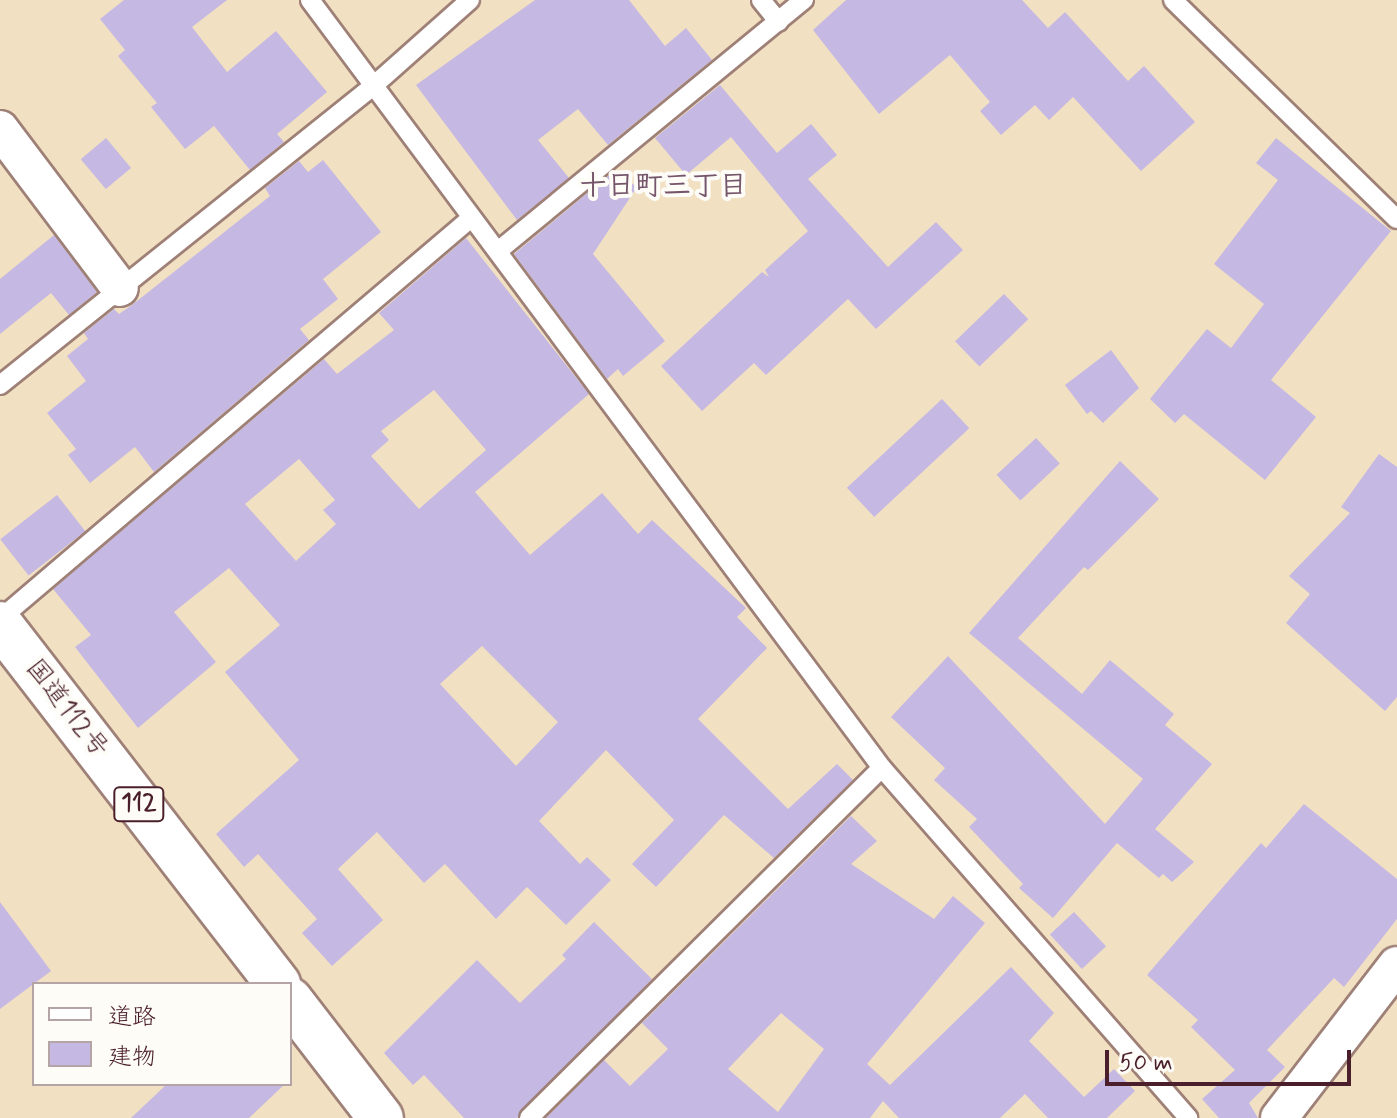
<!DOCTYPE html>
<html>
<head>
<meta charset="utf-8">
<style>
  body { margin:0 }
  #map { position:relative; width:1397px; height:1118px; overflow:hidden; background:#f2e0c3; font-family:Mynerve,"Klee One",sans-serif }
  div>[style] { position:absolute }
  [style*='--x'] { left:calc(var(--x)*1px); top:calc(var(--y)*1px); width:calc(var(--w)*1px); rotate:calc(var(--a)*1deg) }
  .building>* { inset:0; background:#c5b8e2; transform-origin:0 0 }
  .roads { filter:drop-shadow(2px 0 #9e8077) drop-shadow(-2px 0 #9e8077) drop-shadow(0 2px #9e8077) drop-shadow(0 -2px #9e8077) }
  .lane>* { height:18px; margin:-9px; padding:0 9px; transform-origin:9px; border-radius:9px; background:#fff }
  .street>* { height:36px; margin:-18px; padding:0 18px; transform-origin:18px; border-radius:18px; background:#fff }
  .highway>* { height:44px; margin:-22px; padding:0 22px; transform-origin:22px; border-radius:22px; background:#fff }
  span { translate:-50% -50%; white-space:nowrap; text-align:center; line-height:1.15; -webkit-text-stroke:8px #fdfcf7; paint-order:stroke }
  .shield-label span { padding:2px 6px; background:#fdfcf7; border:2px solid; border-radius:6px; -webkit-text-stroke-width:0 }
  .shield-label { font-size:24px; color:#4a1f2b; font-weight:700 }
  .street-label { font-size:26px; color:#4a1f2b }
  .neighbourhood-label { font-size:28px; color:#75556b; font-weight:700 }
  .legend { position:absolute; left:32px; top:982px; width:260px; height:104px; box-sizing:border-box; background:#fdfcf7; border:2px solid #b5a4a5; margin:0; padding:10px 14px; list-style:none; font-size:24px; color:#4a1f2b }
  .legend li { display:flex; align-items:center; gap:16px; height:40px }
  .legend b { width:40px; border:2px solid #b5a4a5 }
  .scale { position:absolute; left:1105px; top:1050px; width:246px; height:36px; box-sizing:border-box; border:4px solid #4a1f2b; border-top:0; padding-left:10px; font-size:24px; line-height:28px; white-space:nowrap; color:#4a1f2b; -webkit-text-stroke:6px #fdfcf7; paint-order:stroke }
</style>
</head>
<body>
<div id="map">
  <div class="building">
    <div style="clip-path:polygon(124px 0,227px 0,192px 27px,227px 72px,276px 31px,327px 92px,277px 134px,284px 142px,250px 170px,214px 126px,185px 149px,151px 107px,157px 103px,118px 56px,125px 50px,100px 19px)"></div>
    <div style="clip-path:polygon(535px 0,629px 0,665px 46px,686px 28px,712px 60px,608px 145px,578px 109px,538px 140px,569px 178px,517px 220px,416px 85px)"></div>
    <div style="clip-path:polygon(846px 0,1022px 0,1048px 28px,1065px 12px,1128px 81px,1144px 66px,1195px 122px,1141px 171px,1073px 97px,1049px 120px,1035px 105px,1001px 135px,980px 111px,990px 102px,950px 55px,879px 114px,813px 30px)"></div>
    <div style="clip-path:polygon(720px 85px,777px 153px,811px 124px,837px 155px,808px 179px,888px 267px,936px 222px,963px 250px,876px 329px,848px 299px,766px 375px,754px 363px,702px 411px,661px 366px,762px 272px,769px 277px,765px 270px,808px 231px,731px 137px,686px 175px,655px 138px)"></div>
    <div style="left:106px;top:138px;width:39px;height:33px;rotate:50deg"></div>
    <div style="clip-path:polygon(1276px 138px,1391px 231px,1271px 380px,1316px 417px,1265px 480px,1184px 414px,1175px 423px,1150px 399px,1207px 329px,1231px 348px,1264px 304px,1214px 264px,1278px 180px,1256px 163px)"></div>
    <div style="clip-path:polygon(323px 160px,381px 232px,323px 279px,338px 299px,300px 329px,309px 340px,154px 472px,135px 447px,90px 483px,68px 455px,76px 449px,47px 413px,86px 381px,67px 356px,88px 339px,84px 333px,114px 309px,119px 314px,132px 305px,270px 196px,265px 188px,299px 161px,308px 172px)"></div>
    <div style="clip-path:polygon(614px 171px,637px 187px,593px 254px,665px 341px,623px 376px,618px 369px,607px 379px,514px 254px)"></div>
    <div style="clip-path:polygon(54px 235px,97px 292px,69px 315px,51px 293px,0 334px,0 279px)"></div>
    <div style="clip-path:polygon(evenodd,466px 238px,589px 394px,475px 492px,530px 555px,602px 493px,638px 534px,652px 520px,746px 608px,737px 617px,767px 648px,698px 719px,788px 809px,837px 764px,853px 780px,774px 858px,724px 815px,656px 887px,632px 864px,674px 820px,606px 750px,539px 821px,580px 864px,587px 857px,611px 880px,566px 925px,527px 887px,496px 919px,445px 864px,424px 883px,377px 832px,338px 869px,383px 920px,332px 966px,302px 933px,317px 919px,258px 854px,244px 867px,216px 834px,299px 760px,225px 672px,280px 625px,229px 568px,174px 612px,216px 662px,138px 728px,75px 647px,91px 635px,53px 589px,324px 359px,337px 374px,394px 330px,379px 313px,466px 238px,434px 390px,486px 450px,419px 509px,371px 456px,389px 440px,381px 431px,434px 390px,466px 238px,299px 459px,335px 500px,323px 510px,336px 524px,296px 561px,245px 504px,299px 459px,466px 238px,482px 646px,558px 722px,516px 766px,440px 684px,482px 646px)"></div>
    <div style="left:1004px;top:294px;width:35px;height:68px;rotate:46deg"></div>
    <div style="clip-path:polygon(1111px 350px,1139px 388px,1103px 423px,1091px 411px,1087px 414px,1065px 385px)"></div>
    <div style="left:942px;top:399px;width:40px;height:130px;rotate:47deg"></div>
    <div style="left:1036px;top:438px;width:35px;height:54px;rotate:47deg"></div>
    <div style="clip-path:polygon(1379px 454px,1397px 467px,1397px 697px,1385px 711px,1286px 623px,1310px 594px,1289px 576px,1350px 513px,1341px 507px)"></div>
    <div style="clip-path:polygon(1120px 461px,1159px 499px,1088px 570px,1084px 567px,1018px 638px,1082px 694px,1110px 660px,1174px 714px,1165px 725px,1212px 764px,1155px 829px,1194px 862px,1172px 882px,1163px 874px,1159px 878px,1117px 843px,1053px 918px,1019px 888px,1023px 884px,969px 827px,977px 819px,934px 780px,945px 768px,891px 717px,948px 656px,1105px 824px,1143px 779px,969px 633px)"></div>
    <div style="left:57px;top:495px;width:46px;height:72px;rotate:52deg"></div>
    <div style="clip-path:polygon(1304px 804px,1397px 879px,1397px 919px,1344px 987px,1334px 978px,1267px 1050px,1285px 1067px,1249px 1103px,1258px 1118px,1219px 1118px,1202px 1099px,1235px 1070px,1191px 1027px,1198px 1020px,1147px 975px,1261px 843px,1266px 848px)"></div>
    <div style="clip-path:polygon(evenodd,851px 816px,877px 841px,851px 864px,934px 919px,953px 896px,985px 923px,867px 1064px,890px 1085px,1011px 967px,1054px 1013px,1029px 1041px,1084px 1097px,1114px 1069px,1135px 1091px,1107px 1118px,1048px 1118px,1025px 1094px,1000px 1118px,899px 1118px,883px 1101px,870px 1118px,546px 1118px,604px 1060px,630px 1086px,668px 1049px,642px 1023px,851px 816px,781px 1013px,824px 1049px,778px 1112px,728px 1069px,781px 1013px)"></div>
    <div style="clip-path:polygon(0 902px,51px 971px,0 1009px)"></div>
    <div style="left:1074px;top:912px;width:47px;height:33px;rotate:47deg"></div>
    <div style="clip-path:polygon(594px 922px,652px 979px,517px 1118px,464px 1118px,424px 1075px,413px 1085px,384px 1053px,477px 960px,520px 1003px,566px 959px,562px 955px)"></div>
    <div style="clip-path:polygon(167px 1084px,285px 1084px,249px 1118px,131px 1118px)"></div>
  </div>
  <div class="roads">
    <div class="lane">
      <div style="--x:310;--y:0;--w:958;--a:53.32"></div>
      <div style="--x:882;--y:768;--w:465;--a:48.8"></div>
      <div style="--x:761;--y:0;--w:28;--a:51"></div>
      <div style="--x:1173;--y:0;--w:313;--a:44.4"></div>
      <div style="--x:498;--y:251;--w:396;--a:-39.4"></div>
      <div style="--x:0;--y:385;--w:477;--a:-38.7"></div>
      <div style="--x:372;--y:87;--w:131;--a:-41.6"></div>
      <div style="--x:0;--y:619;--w:619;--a:-40.41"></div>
      <div style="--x:529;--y:1118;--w:497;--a:-44.8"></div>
    </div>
    <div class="street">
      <div style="--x:0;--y:129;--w:199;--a:53"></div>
      <div style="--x:1279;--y:1118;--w:193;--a:-52.4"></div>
    </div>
    <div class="highway">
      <div style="--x:0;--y:624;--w:455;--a:52.3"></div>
      <div style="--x:290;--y:1000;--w:149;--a:52.4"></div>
    </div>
  </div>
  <div class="shield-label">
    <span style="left:139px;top:804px">112</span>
  </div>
  <div class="street-label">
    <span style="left:66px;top:709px;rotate:52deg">国道112号</span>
  </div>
  <div class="neighbourhood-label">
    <span style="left:663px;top:187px">十日町三丁目</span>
  </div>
  <ul class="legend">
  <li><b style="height:10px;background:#fff"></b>道路</li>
  <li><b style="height:22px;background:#c5b8e2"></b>建物</li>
  </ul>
  <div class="scale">50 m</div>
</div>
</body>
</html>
